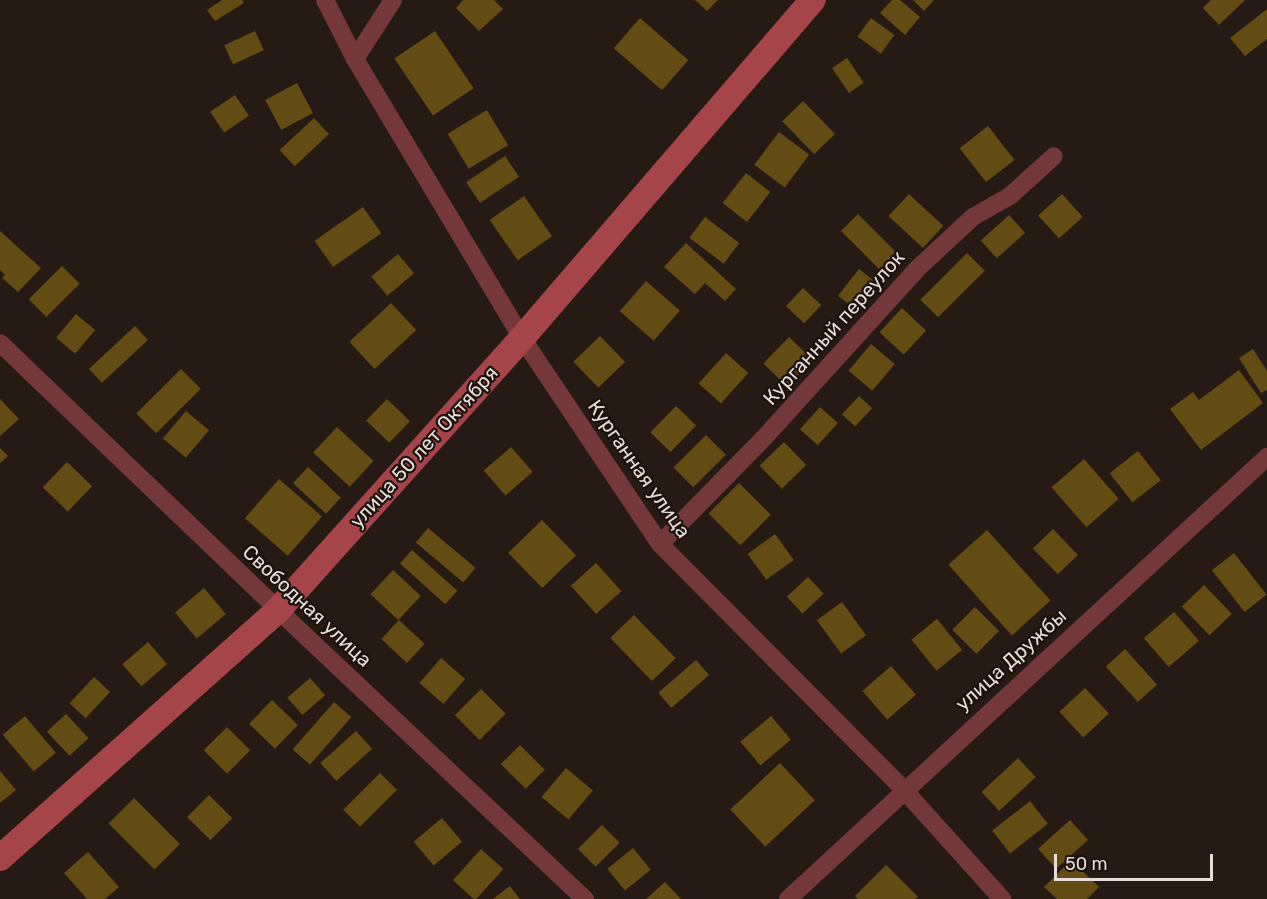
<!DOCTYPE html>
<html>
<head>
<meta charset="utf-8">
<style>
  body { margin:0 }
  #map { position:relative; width:1267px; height:899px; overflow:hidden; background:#261a14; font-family:Rubik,sans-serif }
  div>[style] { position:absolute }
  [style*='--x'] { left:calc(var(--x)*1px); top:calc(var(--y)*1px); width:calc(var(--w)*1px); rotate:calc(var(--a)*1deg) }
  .building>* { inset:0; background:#634b14; transform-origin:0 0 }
  .street>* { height:18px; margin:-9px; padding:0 9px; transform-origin:9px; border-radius:9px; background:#74383a }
  .secondary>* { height:26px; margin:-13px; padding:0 13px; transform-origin:13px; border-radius:13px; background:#a54449 }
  span { translate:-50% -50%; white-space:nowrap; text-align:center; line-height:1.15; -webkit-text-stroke:4.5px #1c110b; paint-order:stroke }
  .street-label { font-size:20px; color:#e5ddd8 }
  .scale { position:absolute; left:1054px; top:854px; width:159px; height:27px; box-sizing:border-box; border:3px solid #e5ddd8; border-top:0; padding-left:8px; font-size:18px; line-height:21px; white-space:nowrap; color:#e5ddd8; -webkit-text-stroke:4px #1c110b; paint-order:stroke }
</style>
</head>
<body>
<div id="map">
  <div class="building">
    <div style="clip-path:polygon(222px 0,242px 0,244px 3px,215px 21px,207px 10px)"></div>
    <div style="clip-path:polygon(463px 0,494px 0,503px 9px,479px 31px,456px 8px)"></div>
    <div style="clip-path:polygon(695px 0,718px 0,707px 11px)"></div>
    <div style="clip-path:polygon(892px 0,900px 0,920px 17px,905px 35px,880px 13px)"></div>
    <div style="clip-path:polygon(913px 0,934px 0,924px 11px)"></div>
    <div style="clip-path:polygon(1211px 0,1245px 0,1219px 25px,1203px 8px)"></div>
    <div style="clip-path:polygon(1267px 9px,1267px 39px,1245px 56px,1230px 38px)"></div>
    <div style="left:640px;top:18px;width:64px;height:40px;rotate:41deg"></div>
    <div style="left:871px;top:18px;width:29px;height:23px;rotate:36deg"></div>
    <div style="left:255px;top:31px;width:21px;height:34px;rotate:65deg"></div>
    <div style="left:435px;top:31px;width:69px;height:49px;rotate:56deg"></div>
    <div style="left:847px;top:58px;width:30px;height:18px;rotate:56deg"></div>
    <div style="left:297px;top:83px;width:34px;height:36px;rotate:62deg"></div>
    <div style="left:235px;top:95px;width:25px;height:30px;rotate:56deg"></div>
    <div style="left:803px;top:101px;width:46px;height:29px;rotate:46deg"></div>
    <div style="left:487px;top:110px;width:41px;height:46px;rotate:59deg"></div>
    <div style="left:314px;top:118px;width:22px;height:47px;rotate:47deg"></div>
    <div style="left:988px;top:126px;width:43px;height:36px;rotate:52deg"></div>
    <div style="left:779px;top:132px;width:38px;height:41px;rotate:37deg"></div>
    <div style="left:505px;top:156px;width:25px;height:47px;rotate:56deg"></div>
    <div style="left:746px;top:173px;width:31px;height:38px;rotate:38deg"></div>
    <div style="left:909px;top:194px;width:47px;height:30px;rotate:43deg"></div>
    <div style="left:1062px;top:194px;width:31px;height:32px;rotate:48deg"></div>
    <div style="left:524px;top:196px;width:49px;height:42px;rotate:55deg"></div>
    <div style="left:363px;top:207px;width:32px;height:59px;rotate:55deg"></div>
    <div style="left:858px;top:214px;width:59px;height:24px;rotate:45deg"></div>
    <div style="left:1009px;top:215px;width:24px;height:38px;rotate:48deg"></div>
    <div style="left:705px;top:217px;width:43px;height:26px;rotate:37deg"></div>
    <div style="clip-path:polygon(0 231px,41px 268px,18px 292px,2px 278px,5px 275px,0 270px)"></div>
    <div style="clip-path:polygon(686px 243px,736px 289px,725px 301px,705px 283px,695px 294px,664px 267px)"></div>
    <div style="left:967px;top:253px;width:25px;height:66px;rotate:45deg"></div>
    <div style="left:398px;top:254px;width:25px;height:35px;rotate:50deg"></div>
    <div style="left:62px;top:266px;width:25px;height:47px;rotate:45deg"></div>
    <div style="left:859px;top:269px;width:23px;height:34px;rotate:38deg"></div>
    <div style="left:646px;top:281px;width:45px;height:40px;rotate:41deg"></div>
    <div style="left:803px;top:288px;width:25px;height:25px;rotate:43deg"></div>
    <div style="left:391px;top:303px;width:37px;height:57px;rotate:47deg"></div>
    <div style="left:902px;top:308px;width:33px;height:33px;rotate:43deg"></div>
    <div style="left:76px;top:314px;width:25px;height:31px;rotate:40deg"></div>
    <div style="left:135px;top:326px;width:19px;height:63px;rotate:47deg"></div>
    <div style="left:600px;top:336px;width:36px;height:37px;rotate:46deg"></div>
    <div style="left:789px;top:337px;width:33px;height:37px;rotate:44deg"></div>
    <div style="left:871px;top:344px;width:31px;height:35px;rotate:40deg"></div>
    <div style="clip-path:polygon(1253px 349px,1267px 371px,1267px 390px,1261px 393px,1239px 358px)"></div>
    <div style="left:726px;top:353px;width:30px;height:41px;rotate:42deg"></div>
    <div style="left:181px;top:369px;width:28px;height:63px;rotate:45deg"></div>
    <div style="clip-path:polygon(1239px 370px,1263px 403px,1201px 450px,1170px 409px,1193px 392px,1199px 400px)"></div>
    <div style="left:859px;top:396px;width:18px;height:25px;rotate:43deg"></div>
    <div style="clip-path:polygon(0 399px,19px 419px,0 436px)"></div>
    <div style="left:387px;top:399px;width:32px;height:30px;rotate:44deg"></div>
    <div style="left:676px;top:406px;width:28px;height:37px;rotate:44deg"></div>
    <div style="left:820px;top:407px;width:24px;height:30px;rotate:42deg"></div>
    <div style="left:186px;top:411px;width:30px;height:36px;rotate:40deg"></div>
    <div style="left:337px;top:427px;width:50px;height:35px;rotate:43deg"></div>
    <div style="left:706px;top:435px;width:28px;height:46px;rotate:45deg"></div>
    <div style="left:784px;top:442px;width:32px;height:34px;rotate:46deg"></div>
    <div style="left:511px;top:447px;width:33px;height:36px;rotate:49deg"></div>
    <div style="clip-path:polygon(0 448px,8px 456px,0 463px)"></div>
    <div style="left:1138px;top:451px;width:37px;height:36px;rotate:52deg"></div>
    <div style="left:1084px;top:459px;width:53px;height:43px;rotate:49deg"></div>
    <div style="left:67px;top:462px;width:35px;height:35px;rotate:44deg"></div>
    <div style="left:308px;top:467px;width:45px;height:22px;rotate:43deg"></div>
    <div style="left:279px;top:479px;width:57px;height:52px;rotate:41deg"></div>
    <div style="left:739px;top:483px;width:45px;height:43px;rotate:45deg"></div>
    <div style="left:542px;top:520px;width:49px;height:47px;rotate:46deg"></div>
    <div style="left:428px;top:528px;width:62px;height:19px;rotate:40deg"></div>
    <div style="left:1053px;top:529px;width:36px;height:28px;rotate:46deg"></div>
    <div style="left:987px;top:530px;width:95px;height:52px;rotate:48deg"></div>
    <div style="left:775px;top:534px;width:32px;height:34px;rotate:54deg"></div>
    <div style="left:412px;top:550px;width:61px;height:18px;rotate:42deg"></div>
    <div style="left:1234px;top:553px;width:53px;height:28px;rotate:52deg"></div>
    <div style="left:596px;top:563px;width:38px;height:34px;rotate:48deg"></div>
    <div style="left:393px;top:570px;width:38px;height:33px;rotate:43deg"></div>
    <div style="left:808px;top:577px;width:23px;height:29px;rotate:47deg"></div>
    <div style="left:1204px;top:585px;width:40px;height:31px;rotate:46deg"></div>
    <div style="left:204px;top:588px;width:34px;height:38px;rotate:50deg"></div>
    <div style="left:842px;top:602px;width:41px;height:31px;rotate:54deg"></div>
    <div style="left:975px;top:607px;width:34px;height:32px;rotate:45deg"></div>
    <div style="left:1174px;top:612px;width:38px;height:40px;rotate:49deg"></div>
    <div style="left:634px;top:615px;width:60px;height:33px;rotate:46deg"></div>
    <div style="left:937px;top:619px;width:40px;height:33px;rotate:51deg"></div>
    <div style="left:399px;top:620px;width:35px;height:26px;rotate:43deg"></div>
    <div style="left:148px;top:642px;width:29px;height:34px;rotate:49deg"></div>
    <div style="left:1125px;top:649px;width:48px;height:26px;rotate:48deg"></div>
    <div style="left:441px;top:658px;width:32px;height:33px;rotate:41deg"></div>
    <div style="left:696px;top:660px;width:20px;height:50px;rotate:49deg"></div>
    <div style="left:891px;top:666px;width:38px;height:38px;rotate:49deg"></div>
    <div style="left:94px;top:677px;width:22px;height:36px;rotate:43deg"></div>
    <div style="left:310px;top:678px;width:23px;height:30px;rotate:49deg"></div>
    <div style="left:1085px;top:688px;width:35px;height:35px;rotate:47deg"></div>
    <div style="left:481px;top:689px;width:35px;height:37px;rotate:45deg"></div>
    <div style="left:272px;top:700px;width:36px;height:33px;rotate:44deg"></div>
    <div style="left:334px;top:702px;width:23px;height:63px;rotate:41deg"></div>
    <div style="left:66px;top:714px;width:33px;height:26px;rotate:47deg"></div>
    <div style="left:25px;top:716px;width:48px;height:29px;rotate:50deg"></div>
    <div style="left:771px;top:716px;width:31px;height:40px;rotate:50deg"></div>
    <div style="left:227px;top:727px;width:33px;height:33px;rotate:45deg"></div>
    <div style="left:356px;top:731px;width:24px;height:48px;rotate:48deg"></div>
    <div style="left:520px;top:745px;width:35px;height:27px;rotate:45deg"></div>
    <div style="left:1018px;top:758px;width:26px;height:50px;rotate:47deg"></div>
    <div style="left:780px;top:763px;width:51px;height:68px;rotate:47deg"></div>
    <div style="left:566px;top:768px;width:35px;height:38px;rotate:40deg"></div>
    <div style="clip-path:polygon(0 771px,16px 790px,0 803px)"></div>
    <div style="left:380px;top:773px;width:24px;height:52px;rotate:45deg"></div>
    <div style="left:209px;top:795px;width:33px;height:31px;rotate:45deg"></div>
    <div style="left:134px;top:798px;width:65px;height:36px;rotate:45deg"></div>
    <div style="left:1030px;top:801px;width:29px;height:48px;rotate:52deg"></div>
    <div style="left:442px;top:818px;width:31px;height:37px;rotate:50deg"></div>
    <div style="left:1070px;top:820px;width:27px;height:43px;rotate:48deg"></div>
    <div style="left:602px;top:825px;width:25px;height:34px;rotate:45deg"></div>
    <div style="left:633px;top:848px;width:28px;height:33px;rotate:51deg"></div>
    <div style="left:481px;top:849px;width:30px;height:42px;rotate:42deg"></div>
    <div style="clip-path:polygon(88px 852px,119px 887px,105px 899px,87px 899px,64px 873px)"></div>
    <div style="clip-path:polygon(1071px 860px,1099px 887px,1087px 899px,1057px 899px,1044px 887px)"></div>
    <div style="clip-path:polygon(886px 865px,918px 897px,915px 899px,858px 899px,855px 896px)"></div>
    <div style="clip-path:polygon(665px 882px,681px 899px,646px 899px)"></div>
    <div style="clip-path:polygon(510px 886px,520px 899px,493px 899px)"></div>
  </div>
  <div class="street">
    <div style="--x:325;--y:0;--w:66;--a:63"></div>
    <div style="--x:355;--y:59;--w:325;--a:59.1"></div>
    <div style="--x:522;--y:338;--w:248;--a:56.2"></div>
    <div style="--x:660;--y:544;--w:346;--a:45.2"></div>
    <div style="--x:904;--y:790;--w:147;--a:48"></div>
    <div style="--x:355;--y:59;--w:70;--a:-57.2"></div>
    <div style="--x:0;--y:343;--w:385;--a:43.8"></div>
    <div style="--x:278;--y:610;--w:422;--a:43.3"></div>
    <div style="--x:660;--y:544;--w:147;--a:-45.6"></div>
    <div style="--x:763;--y:439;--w:229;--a:-47.8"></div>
    <div style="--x:917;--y:269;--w:76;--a:-42.9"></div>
    <div style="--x:973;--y:217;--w:43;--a:-29.6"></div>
    <div style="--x:1010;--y:196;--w:59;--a:-42.3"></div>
    <div style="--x:788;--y:899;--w:652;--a:-42.7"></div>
  </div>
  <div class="secondary">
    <div style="--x:0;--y:858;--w:373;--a:-41.7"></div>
    <div style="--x:278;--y:610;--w:365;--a:-48.1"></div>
    <div style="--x:522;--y:338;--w:446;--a:-49.3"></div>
  </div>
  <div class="street-label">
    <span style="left:834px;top:328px;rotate:-48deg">Курганный переулок</span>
    <span style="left:424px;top:447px;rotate:-48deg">улица 50 лет Октября</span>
    <span style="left:639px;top:469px;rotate:55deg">Курганная улица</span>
    <span style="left:307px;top:606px;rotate:43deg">Свободная улица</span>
    <span style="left:1011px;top:660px;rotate:-42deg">улица Дружбы</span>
  </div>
  <div class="scale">50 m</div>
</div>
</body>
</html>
